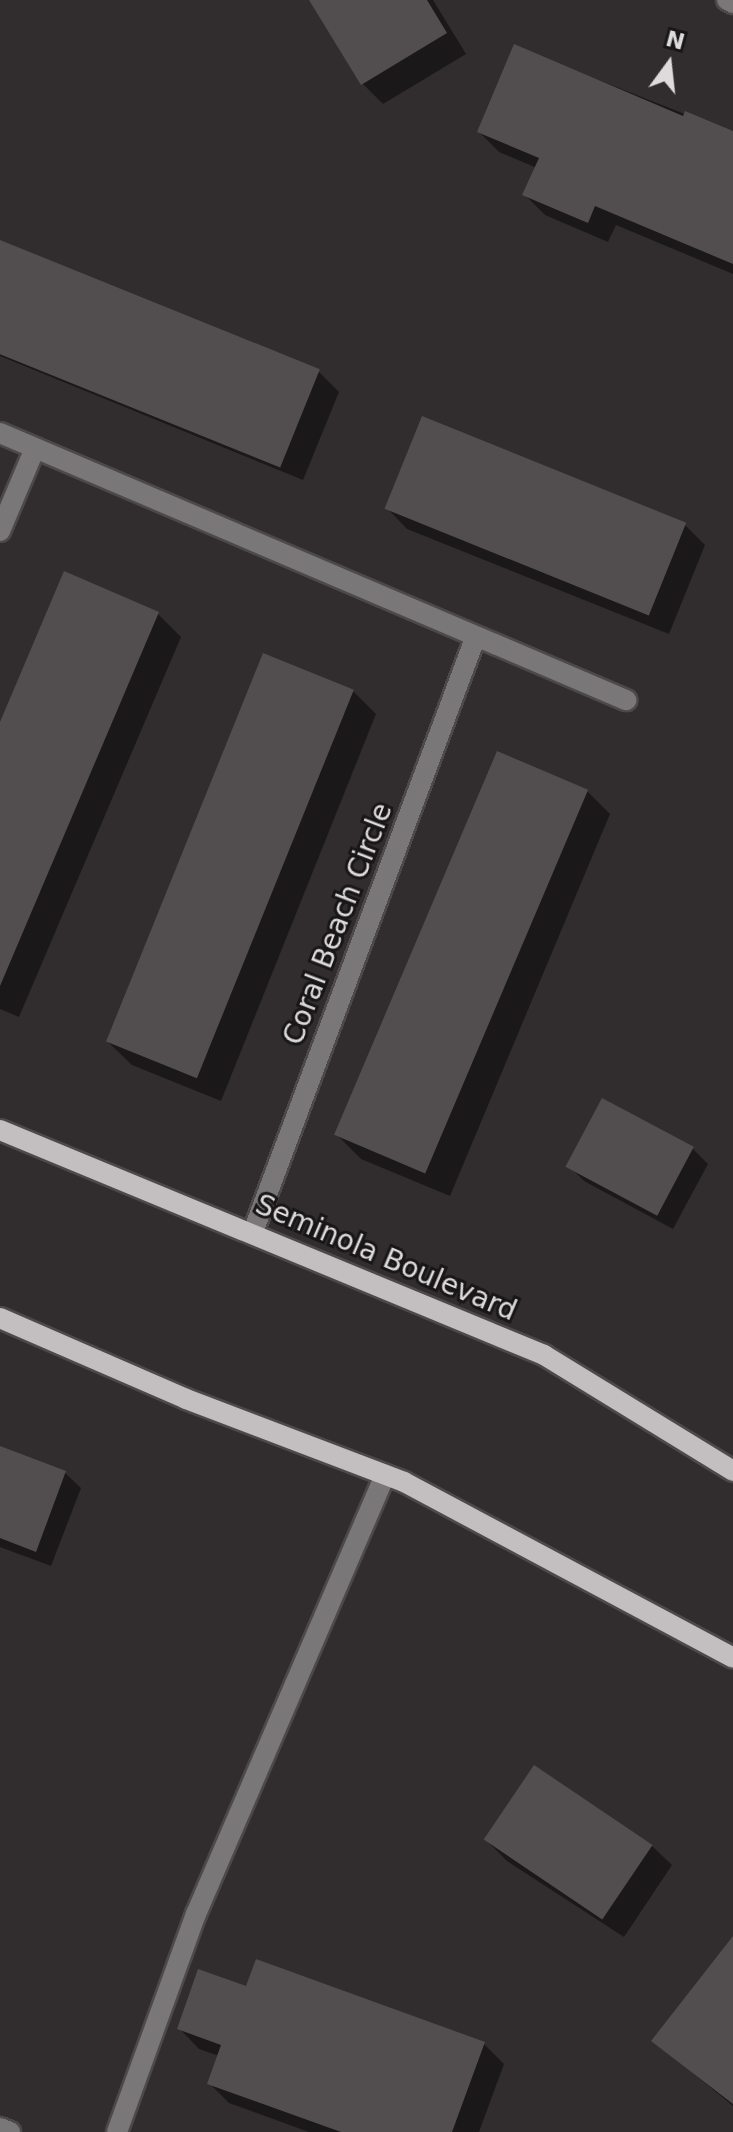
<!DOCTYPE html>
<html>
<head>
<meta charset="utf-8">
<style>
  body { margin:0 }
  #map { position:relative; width:733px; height:2132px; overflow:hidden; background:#312d2e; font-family:"DejaVu Sans",sans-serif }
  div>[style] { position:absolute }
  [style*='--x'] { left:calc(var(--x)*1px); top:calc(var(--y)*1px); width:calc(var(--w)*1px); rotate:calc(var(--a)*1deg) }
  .shadow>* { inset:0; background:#0007 }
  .building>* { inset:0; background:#524e4f; transform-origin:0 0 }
  .roads { filter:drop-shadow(2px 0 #4d494a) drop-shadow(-2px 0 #4d494a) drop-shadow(0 2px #4d494a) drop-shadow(0 -2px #4d494a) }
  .minor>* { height:20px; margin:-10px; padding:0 10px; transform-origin:10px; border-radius:10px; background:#797777 }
  .major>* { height:20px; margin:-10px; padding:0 10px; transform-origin:10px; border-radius:10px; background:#c3bfc0 }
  span { translate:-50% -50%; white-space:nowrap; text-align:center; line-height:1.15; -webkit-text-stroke:6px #181616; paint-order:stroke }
  .street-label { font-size:28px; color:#dddbdc }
  .north { position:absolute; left:629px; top:24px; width:80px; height:80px; -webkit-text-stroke:6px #181616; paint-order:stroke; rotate:15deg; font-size:22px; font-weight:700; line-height:32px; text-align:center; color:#dddbdc }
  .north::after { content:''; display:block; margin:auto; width:28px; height:36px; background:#dddbdc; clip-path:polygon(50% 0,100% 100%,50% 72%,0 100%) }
</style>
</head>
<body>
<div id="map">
  <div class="shadow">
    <div style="clip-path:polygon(311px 0,433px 0,466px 54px,383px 104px,363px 84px)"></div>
    <div style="clip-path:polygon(515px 47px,733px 133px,733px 274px,616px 225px,608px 242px,545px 215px,525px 195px,537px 168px,499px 152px,479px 132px)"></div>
    <div style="clip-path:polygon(0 244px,319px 372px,339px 392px,303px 480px,0 356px)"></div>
    <div style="clip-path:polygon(423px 419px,685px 525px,705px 545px,669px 634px,407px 529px,387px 508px)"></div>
    <div style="clip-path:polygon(158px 614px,181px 637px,19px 1017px,0 1009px,0 727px)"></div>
    <div style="clip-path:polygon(264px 656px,353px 691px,376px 714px,221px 1101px,132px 1065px,108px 1042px)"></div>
    <div style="clip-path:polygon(587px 791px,610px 814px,450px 1196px,361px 1159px,338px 1136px)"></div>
    <div style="clip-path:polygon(603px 1101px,693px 1149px,708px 1164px,673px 1229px,584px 1181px,569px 1166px)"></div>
    <div style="clip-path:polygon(0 1448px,65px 1473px,81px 1488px,51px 1566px,0 1547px)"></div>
    <div style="clip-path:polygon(487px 1841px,651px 1845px,672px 1865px,624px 1937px,507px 1861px)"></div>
    <div style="clip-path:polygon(733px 1940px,733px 2106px,654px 2041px)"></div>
    <div style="clip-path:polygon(247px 1989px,484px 2044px,504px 2064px,479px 2132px,309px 2132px,229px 2103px,209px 2083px,219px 2056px,199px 2049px,179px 2028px)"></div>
  </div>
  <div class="building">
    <div style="clip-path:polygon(309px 0,427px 0,447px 33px,361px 85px)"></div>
    <div style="clip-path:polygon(514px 44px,683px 116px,685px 111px,733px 131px,733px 264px,595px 206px,588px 223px,522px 195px,539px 158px,477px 132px)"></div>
    <div style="left:0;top:240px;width:345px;height:106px;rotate:22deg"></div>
    <div style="left:422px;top:416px;width:285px;height:100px;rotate:22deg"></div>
    <div style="clip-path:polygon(64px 571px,159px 612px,0 986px,0 722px)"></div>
    <div style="left:263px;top:653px;width:98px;height:419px;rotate:22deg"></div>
    <div style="left:497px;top:751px;width:99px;height:417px;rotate:23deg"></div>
    <div style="left:602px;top:1098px;width:104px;height:78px;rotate:28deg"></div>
    <div style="clip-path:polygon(0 1446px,66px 1471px,36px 1552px,0 1538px)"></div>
    <div style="left:534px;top:1765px;width:143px;height:90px;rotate:34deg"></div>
    <div style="clip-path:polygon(733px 1936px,733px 2104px,651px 2041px)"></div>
    <div style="clip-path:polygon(256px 1959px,485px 2042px,452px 2132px,341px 2132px,207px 2084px,221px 2045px,177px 2029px,198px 1969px,246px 1986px)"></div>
  </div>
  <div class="roads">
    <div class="minor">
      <div style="--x:727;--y:0;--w:7;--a:27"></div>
      <div style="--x:0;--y:433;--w:681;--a:23.1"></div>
      <div style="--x:0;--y:531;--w:90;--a:-67.1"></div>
      <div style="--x:253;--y:1232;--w:636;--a:-69.49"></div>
      <div style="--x:0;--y:2128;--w:11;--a:22"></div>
      <div style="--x:117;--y:2132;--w:232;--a:-70.1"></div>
      <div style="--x:196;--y:1914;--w:478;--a:-66.7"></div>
    </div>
    <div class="major">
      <div style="--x:0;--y:1130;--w:589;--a:22.47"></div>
      <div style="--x:544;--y:1355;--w:222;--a:31.5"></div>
      <div style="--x:0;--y:1318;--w:203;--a:23.5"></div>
      <div style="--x:186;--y:1399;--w:233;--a:20.8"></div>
      <div style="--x:404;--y:1482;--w:373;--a:28.1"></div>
    </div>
  </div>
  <div class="street-label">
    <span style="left:338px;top:924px;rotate:-69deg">Coral Beach Circle</span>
    <span style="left:386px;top:1258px;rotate:23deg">Seminola Boulevard</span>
  </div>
  <div class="north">N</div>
</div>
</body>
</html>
